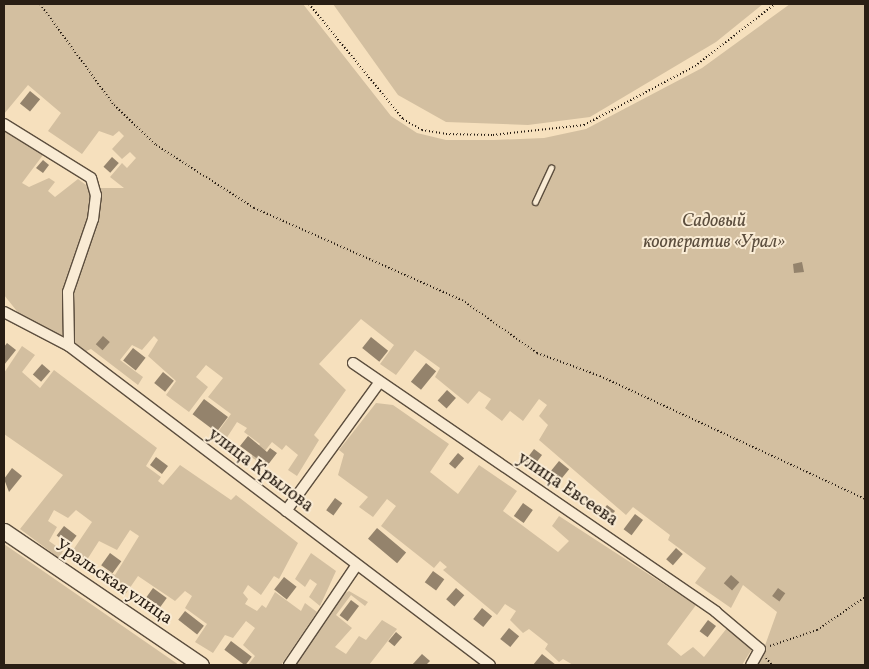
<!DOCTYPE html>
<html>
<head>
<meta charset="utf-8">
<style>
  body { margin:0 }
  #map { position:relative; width:869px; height:669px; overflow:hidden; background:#f6e0bd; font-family:Vollkorn,serif }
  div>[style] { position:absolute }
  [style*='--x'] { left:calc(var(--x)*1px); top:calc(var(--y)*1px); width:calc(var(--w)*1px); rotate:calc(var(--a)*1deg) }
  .green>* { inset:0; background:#d3bfa0 }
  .building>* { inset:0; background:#94836c; transform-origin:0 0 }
  .path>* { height:2px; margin-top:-1px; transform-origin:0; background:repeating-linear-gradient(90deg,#291e14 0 1px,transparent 0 3.5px) }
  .roads { filter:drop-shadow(1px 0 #5c4e3e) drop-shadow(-1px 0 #5c4e3e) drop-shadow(0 1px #5c4e3e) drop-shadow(0 -1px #5c4e3e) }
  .service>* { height:5px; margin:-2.5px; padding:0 2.5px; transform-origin:2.5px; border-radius:2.5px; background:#f9ebd4 }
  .minor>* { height:10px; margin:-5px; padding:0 5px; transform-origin:5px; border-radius:5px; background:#f9ebd4 }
  .secondary>* { height:15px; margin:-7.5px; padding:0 7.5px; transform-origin:7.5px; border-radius:7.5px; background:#f9ebd4 }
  span { translate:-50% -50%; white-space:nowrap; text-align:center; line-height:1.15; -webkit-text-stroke:4px #f9ebd4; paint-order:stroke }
  .park-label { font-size:18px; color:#5c4e3e; font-style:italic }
  .street-label { font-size:18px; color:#291e14 }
  .frame { position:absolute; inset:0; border:5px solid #291e14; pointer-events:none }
</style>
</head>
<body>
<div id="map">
  <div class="green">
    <div style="clip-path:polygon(4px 4px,303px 4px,391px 116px,417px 133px,446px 140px,494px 140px,544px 138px,586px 129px,702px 68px,790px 4px,865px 4px,865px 665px,758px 665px,777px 612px,743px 585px,731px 608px,695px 583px,706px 568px,668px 540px,670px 535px,633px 507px,626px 515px,539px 440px,548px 425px,539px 416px,547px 405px,539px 399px,523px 421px,510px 411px,502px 421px,485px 408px,491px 399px,479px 391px,468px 404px,435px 377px,440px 368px,415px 350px,396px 375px,380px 364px,394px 345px,361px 319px,319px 364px,346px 390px,314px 435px,319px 440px,297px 476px,288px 470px,298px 455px,286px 445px,282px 450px,272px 442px,257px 461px,251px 457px,260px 444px,244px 432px,247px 428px,237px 422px,226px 439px,217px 433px,231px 414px,208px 397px,223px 378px,206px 365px,196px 377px,208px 387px,189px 412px,166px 395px,176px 381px,148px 356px,158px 340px,154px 336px,142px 350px,132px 345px,120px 360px,143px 377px,138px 385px,91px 349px,84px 352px,73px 341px,20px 315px,4px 295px,4px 130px,43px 155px,22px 183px,29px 187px,49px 178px,55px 182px,48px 191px,55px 197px,78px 179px,90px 188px,124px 188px,110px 177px,122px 163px,127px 168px,136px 158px,130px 152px,122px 159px,112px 149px,124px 136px,119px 131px,113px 136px,99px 131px,82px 154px,48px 131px,61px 113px,28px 85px,4px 114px)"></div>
    <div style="clip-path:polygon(333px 4px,763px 4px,716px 42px,590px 117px,528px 125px,446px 122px,398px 95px)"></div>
    <div style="clip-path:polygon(22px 346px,35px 355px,22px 372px,40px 388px,54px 370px,157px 448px,146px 466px,161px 477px,158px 481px,163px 485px,180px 465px,231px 500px,236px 495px,298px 543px,279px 579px,274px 576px,261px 595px,248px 585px,243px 593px,248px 599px,245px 604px,257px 611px,262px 605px,266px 608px,275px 592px,301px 611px,305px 603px,317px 612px,281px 665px,248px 665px,255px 656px,243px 645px,255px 628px,246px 621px,233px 638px,225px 635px,213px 653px,195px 642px,207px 624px,185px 608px,192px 596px,185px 591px,175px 601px,138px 576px,125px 595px,99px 578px,104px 569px,115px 575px,139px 536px,130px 530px,117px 550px,99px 541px,83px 566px,69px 556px,92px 522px,76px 510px,68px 518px,54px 510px,48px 521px,57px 527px,49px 541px,63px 551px,59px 558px,20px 529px,63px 475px,4px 434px,4px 373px)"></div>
    <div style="clip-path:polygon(376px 403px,393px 405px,449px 444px,430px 472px,458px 494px,479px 465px,517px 491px,503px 511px,558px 552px,569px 541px,552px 526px,559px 516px,696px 605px,667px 644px,681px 656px,693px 647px,704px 657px,727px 628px,752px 649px,742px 665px,573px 665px,563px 659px,559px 662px,545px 649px,548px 644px,529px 629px,523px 633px,510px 620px,516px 611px,505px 604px,497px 615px,443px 570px,447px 567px,440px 561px,434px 568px,381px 526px,396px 506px,387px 499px,373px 517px,359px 507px,368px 497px,338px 475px,344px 454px,339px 450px)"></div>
    <div style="clip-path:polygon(4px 544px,179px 665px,4px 665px)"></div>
    <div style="clip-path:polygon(311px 553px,336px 571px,320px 606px,309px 597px,317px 584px,310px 579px,305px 587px,295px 579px)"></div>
    <div style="clip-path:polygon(349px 591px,368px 602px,365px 606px,351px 595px,336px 615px,352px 628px,335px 647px,346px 654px,359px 636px,366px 640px,382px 620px,397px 629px,369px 665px,294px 665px,342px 595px)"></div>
  </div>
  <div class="building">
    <div style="left:30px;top:91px;width:13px;height:16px;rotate:39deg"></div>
    <div style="left:112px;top:157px;width:9px;height:13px;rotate:41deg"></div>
    <div style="clip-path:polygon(43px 160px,49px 165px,43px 173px,36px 168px)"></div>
    <div style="clip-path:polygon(802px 262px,804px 272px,794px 273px,793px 264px)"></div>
    <div style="left:103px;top:336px;width:9px;height:11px;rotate:41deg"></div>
    <div style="left:371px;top:337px;width:22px;height:14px;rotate:39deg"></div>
    <div style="clip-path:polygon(7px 343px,16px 350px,4px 365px,4px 347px)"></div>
    <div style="left:133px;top:348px;width:16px;height:16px;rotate:38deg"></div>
    <div style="left:426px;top:363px;width:13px;height:24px;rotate:39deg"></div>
    <div style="left:42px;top:364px;width:11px;height:14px;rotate:41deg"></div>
    <div style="left:163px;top:372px;width:14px;height:14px;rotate:39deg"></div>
    <div style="left:447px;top:390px;width:12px;height:14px;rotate:42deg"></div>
    <div style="left:204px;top:399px;width:30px;height:19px;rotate:37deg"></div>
    <div style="clip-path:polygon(248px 436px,267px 452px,270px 448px,277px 453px,267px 466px,240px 446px)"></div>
    <div style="left:534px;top:449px;width:10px;height:18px;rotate:37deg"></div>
    <div style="left:458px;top:453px;width:8px;height:14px;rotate:40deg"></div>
    <div style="left:156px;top:457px;width:15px;height:10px;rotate:37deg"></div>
    <div style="left:559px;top:461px;width:13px;height:22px;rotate:39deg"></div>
    <div style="clip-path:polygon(12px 468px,22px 476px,9px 492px,4px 479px)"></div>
    <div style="left:335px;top:498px;width:9px;height:15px;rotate:36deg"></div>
    <div style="left:523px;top:503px;width:12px;height:16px;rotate:35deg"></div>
    <div style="left:607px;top:505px;width:10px;height:11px;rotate:37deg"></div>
    <div style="left:635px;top:514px;width:10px;height:19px;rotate:37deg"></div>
    <div style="left:64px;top:526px;width:16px;height:12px;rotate:38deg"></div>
    <div style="left:377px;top:528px;width:38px;height:14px;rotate:40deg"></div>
    <div style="left:676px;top:548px;width:9px;height:15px;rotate:41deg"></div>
    <div style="left:110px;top:553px;width:14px;height:15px;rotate:36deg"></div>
    <div style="left:433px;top:571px;width:14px;height:14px;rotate:36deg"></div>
    <div style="left:731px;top:575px;width:11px;height:11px;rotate:41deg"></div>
    <div style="left:284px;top:577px;width:16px;height:16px;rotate:38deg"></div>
    <div style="left:153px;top:588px;width:17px;height:11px;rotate:36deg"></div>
    <div style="left:456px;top:588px;width:11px;height:15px;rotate:41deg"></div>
    <div style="left:778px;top:588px;width:9px;height:10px;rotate:36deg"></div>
    <div style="left:351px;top:600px;width:10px;height:19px;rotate:37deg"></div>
    <div style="left:482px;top:608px;width:13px;height:14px;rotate:39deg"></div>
    <div style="left:185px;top:611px;width:24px;height:11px;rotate:38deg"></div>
    <div style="left:708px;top:620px;width:10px;height:14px;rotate:37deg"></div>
    <div style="left:509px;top:628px;width:13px;height:14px;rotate:39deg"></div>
    <div style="left:396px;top:632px;width:8px;height:12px;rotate:40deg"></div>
    <div style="left:231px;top:641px;width:26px;height:11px;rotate:37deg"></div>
    <div style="clip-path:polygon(422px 654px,430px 661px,426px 665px,412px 665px)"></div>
    <div style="clip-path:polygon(542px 654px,556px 665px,533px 665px)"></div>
  </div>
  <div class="path">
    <div style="--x:40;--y:4;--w:125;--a:53.8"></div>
    <div style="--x:114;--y:105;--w:58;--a:43.6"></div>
    <div style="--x:156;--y:145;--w:117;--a:32.7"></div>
    <div style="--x:254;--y:208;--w:227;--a:23.9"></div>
    <div style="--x:462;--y:300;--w:92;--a:35.2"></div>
    <div style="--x:537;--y:353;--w:67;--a:20.1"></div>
    <div style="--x:600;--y:376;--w:292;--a:24.9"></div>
    <div style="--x:309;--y:4;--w:149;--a:50.7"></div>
    <div style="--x:403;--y:119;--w:22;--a:30"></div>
    <div style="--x:422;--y:130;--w:24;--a:9"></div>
    <div style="--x:446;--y:134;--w:47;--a:1.2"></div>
    <div style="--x:493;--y:135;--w:92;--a:-6.3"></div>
    <div style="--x:584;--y:125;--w:126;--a:-28"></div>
    <div style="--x:695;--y:66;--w:101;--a:-37.8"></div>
    <div style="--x:770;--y:646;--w:50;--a:-18.8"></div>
    <div style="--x:817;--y:630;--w:58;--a:-34.5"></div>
    <div style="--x:766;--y:658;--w:9;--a:49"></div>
  </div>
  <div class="roads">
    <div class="service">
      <div style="--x:535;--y:202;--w:38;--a:-65"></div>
    </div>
    <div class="minor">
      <div style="--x:4;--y:124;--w:102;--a:31.8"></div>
      <div style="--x:91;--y:178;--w:18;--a:74"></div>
      <div style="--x:96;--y:195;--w:24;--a:97"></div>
      <div style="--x:93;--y:219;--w:77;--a:108.9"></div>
      <div style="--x:68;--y:292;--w:54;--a:88.9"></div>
      <div style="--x:4;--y:312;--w:73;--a:27.6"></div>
      <div style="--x:69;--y:346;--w:528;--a:37.15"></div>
      <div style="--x:353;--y:363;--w:440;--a:34.4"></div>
      <div style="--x:716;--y:612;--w:57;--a:40.1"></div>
      <div style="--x:760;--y:649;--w:18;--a:119"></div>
      <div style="--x:286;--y:511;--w:158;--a:-54"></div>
      <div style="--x:289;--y:665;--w:120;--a:-55.9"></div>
    </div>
    <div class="secondary">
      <div style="--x:4;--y:531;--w:238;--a:34.2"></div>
    </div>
  </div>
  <div class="park-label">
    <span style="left:714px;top:233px">Садовый<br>кооператив «Урал»</span>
  </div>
  <div class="street-label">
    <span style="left:260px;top:471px;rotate:37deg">улица Крылова</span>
    <span style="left:567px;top:490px;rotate:34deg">улица Евсеева</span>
    <span style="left:113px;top:583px;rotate:34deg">Уральская улица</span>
  </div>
  <div class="frame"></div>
</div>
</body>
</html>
